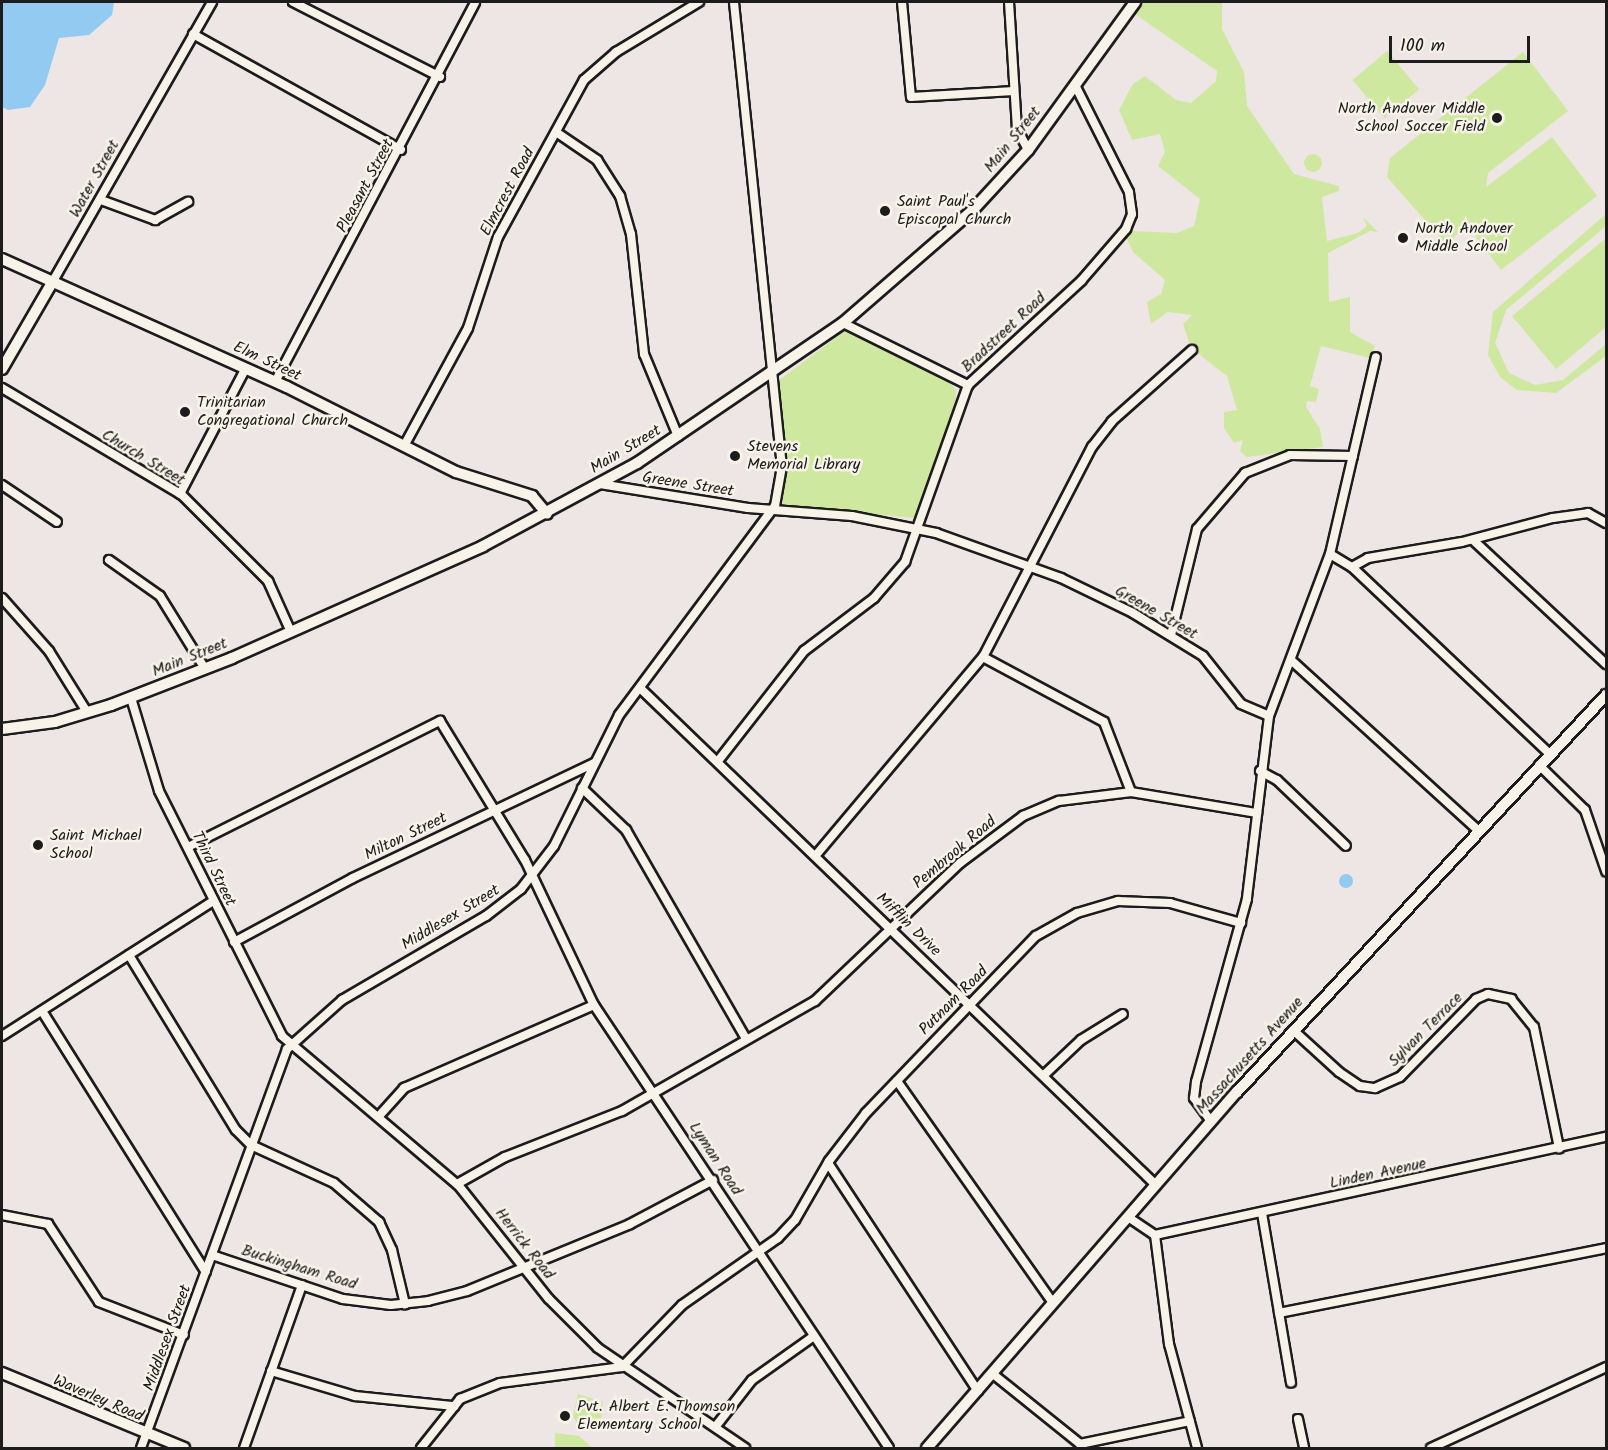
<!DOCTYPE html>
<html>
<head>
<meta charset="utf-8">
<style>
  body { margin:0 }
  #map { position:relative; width:1608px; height:1450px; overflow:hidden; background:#eee5e5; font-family:Kalam,sans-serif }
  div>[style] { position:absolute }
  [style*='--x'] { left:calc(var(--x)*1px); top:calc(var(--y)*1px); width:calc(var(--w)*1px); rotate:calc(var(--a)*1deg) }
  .green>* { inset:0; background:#cee99f; transform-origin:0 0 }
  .round { border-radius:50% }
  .water>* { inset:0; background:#92caf1 }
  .roads { filter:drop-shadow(2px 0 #1c1c1c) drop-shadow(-2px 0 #1c1c1c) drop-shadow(0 2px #1c1c1c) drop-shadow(0 -2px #1c1c1c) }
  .street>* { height:8px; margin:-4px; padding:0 4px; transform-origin:4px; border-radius:4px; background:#f7f3e8 }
  .secondary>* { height:10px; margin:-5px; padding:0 5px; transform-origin:5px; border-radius:5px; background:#f7f3e8 }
  .dots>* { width:16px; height:16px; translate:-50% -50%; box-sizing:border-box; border:3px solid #f7f3e8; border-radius:50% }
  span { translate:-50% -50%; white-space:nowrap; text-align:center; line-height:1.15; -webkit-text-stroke:5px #f7f3e8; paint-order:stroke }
  .poi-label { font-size:16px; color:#1c1c1c }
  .right { translate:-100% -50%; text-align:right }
  .left { translate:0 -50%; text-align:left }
  .street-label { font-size:16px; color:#1c1c1c }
  .frame { position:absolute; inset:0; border:3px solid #1c1c1c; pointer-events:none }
  .scale { position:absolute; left:1389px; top:36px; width:141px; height:27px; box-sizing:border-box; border:3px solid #1c1c1c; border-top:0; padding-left:8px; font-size:18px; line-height:21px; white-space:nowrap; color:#1c1c1c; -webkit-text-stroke:4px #f7f3e8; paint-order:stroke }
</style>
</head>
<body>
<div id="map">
  <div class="green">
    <div style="clip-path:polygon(1145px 2px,1222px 2px,1222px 29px,1244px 72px,1247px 106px,1294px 174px,1339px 186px,1339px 191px,1322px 197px,1327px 241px,1358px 233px,1367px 226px,1363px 217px,1378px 232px,1370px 231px,1328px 253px,1329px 302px,1350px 297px,1350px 332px,1375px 346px,1370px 358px,1321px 346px,1310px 386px,1319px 389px,1316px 402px,1307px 401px,1306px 407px,1320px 429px,1323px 447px,1247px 457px,1240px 451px,1243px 440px,1234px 443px,1224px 428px,1224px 412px,1237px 410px,1227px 376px,1191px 348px,1183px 324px,1192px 315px,1168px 312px,1151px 324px,1147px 302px,1161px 294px,1165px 280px,1133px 252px,1126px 237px,1132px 231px,1177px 233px,1194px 226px,1200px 199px,1158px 166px,1165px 152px,1160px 134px,1132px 140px,1119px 110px,1133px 84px,1145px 76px,1176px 100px,1191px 103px,1216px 81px,1217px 71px,1135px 14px)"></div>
    <div style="left:1387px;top:51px;width:50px;height:45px;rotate:50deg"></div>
    <div style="clip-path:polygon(1523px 52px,1568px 111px,1488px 173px,1486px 187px,1552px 137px,1597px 196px,1501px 270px,1467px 225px,1446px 244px,1387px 177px,1390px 158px)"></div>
    <div class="round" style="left:1304px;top:154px;width:18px;height:18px"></div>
    <div style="clip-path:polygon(1606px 214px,1606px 226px,1506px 310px,1495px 343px,1509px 373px,1535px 385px,1563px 380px,1606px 344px,1606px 356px,1556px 393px,1517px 390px,1500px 377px,1488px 355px,1493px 312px)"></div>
    <div style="clip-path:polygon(1606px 238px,1606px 327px,1556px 369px,1512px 316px)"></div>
    <div style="clip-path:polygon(845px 331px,947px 380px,956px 390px,955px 405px,914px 518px,783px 505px,779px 380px)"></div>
    <div style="clip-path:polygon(578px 1394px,603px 1402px,600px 1429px,579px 1427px,573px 1416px)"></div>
    <div style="clip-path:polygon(555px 1433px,579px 1436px,592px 1448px,555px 1448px)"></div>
  </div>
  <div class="water">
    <div style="clip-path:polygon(2px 2px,114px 2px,112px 15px,89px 35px,59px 38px,45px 85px,30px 107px,8px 110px,2px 107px)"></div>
    <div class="round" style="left:1339px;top:874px;width:14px;height:14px"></div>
  </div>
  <div class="roads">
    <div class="street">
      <div style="--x:293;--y:2;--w:165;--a:27"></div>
      <div style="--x:902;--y:2;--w:95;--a:84.6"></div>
      <div style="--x:911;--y:97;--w:103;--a:-3.3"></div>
      <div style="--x:1009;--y:2;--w:127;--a:86.4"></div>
      <div style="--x:1017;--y:129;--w:24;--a:62"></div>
      <div style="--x:193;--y:34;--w:238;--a:29.1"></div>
      <div style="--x:556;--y:132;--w:50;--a:34.3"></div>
      <div style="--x:597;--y:160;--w:43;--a:57.4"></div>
      <div style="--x:620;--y:196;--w:40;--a:74"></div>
      <div style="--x:631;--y:234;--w:121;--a:83.8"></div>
      <div style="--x:644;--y:354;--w:89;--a:67.5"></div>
      <div style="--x:101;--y:200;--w:58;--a:20.3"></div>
      <div style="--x:155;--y:220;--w:38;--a:-29"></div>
      <div style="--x:53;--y:281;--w:321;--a:-60.3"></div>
      <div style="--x:843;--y:323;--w:140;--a:26.4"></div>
      <div style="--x:275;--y:382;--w:429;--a:-62.2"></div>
      <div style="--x:2;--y:388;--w:209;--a:30.7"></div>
      <div style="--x:182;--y:495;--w:122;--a:45"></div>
      <div style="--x:268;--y:581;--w:56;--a:65.7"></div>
      <div style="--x:404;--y:446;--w:134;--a:-61.5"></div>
      <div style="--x:468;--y:328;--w:96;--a:-71.8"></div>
      <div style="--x:498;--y:237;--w:179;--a:-61.3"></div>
      <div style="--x:584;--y:80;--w:43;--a:-41.2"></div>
      <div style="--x:616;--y:52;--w:97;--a:-31.1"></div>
      <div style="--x:600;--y:484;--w:150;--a:9.2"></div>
      <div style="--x:748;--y:508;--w:104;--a:4.4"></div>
      <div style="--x:852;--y:516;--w:86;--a:11.4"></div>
      <div style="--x:936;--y:533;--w:133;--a:19.8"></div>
      <div style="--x:1061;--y:578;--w:80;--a:25.9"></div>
      <div style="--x:1133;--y:613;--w:82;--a:31.6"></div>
      <div style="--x:1203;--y:656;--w:61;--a:51.6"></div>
      <div style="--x:1241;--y:704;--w:30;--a:23"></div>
      <div style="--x:1269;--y:716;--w:184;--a:96.9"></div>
      <div style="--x:1247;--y:899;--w:190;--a:105.6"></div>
      <div style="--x:1196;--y:1082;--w:16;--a:97"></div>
      <div style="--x:1194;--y:1098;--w:29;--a:54"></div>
      <div style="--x:2;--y:485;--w:66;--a:33.9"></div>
      <div style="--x:180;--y:494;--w:142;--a:-62.4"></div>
      <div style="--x:1473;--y:540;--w:182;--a:43"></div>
      <div style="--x:1330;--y:554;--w:26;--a:31"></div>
      <div style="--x:1352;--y:567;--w:272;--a:43.4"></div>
      <div style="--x:109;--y:560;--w:62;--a:35.2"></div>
      <div style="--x:160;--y:596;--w:86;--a:58.3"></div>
      <div style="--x:1352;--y:567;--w:18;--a:-29"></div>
      <div style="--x:1368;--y:558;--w:95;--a:-9.7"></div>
      <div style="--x:1462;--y:542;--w:94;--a:-14.8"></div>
      <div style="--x:1553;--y:518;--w:35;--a:-8"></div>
      <div style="--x:1588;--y:513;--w:21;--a:29"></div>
      <div style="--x:2;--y:598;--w:71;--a:48.4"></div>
      <div style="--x:49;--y:651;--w:72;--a:58.1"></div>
      <div style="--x:1171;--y:635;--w:109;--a:-76.2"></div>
      <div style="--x:1197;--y:529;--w:74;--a:-49.4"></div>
      <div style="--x:1245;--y:473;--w:48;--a:-21.8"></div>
      <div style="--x:1290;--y:455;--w:63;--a:0.9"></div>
      <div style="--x:983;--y:657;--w:137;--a:28.2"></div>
      <div style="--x:1104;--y:722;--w:75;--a:68.9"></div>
      <div style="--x:1291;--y:660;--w:254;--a:42.3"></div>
      <div style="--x:640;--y:688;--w:716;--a:43.93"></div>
      <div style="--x:131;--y:698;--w:97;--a:73.2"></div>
      <div style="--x:159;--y:791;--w:274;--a:63.3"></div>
      <div style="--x:282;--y:1036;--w:232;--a:40.3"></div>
      <div style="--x:459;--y:1186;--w:144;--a:51.5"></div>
      <div style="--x:549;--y:1299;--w:69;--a:45"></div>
      <div style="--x:598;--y:1348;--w:178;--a:34.2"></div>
      <div style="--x:1269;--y:716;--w:173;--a:-69.4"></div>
      <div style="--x:1330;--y:554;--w:202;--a:-76.9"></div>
      <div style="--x:718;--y:761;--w:140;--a:-52"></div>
      <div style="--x:804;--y:651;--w:88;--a:-37.1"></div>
      <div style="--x:874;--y:598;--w:48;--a:-49.3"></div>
      <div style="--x:905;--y:562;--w:188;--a:-70.4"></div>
      <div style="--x:968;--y:385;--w:154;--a:-42.6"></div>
      <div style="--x:1081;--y:281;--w:69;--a:-49.1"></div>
      <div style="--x:1126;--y:229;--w:16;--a:-68"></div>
      <div style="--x:1132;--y:214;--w:22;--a:-98"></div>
      <div style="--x:1129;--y:192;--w:120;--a:-116.8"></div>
      <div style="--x:1539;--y:765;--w:64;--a:44.4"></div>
      <div style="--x:1585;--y:810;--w:65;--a:71"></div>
      <div style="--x:1260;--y:771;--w:19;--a:28"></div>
      <div style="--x:1277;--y:780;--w:95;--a:43.7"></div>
      <div style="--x:582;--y:788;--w:61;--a:43.7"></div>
      <div style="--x:626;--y:830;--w:241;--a:60.1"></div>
      <div style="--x:188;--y:847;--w:282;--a:-26.6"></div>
      <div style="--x:440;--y:721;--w:163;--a:58.6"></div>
      <div style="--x:525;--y:860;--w:161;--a:64.6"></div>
      <div style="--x:594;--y:1005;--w:532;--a:56.34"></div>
      <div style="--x:816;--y:855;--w:259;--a:-49.9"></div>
      <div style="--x:983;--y:657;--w:237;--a:-62.6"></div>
      <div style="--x:1092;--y:447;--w:33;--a:-52"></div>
      <div style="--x:1112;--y:421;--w:107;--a:-41.6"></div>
      <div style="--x:234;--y:942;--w:135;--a:-28.3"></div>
      <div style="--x:353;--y:878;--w:267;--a:-25.5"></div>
      <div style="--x:129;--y:955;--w:205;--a:58.6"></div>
      <div style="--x:236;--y:1130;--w:21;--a:45"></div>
      <div style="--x:251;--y:1145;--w:91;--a:24.6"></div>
      <div style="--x:334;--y:1183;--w:60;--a:40.9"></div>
      <div style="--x:379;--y:1222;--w:31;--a:65"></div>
      <div style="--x:392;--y:1250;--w:56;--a:76.5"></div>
      <div style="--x:42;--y:1011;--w:308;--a:57.9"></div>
      <div style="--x:1293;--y:1030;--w:62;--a:42.4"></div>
      <div style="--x:1339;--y:1072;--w:25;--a:34"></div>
      <div style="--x:1360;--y:1086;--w:15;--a:8"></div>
      <div style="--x:1375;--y:1088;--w:27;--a:-24"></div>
      <div style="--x:1400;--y:1077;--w:109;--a:-45.7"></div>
      <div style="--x:1476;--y:999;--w:13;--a:-23"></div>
      <div style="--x:1488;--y:994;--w:24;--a:12"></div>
      <div style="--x:1511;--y:999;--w:36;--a:51"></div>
      <div style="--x:1534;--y:1027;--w:124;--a:78.3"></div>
      <div style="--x:2;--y:1036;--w:250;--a:-32.6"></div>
      <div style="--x:1044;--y:1075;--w:51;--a:-43.4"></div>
      <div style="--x:1081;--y:1040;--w:49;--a:-31.8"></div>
      <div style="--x:897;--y:1081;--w:271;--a:54.9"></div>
      <div style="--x:379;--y:1116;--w:38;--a:-48"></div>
      <div style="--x:404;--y:1088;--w:207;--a:-23.6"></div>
      <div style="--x:828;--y:1163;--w:273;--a:56.7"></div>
      <div style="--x:457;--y:1184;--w:55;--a:-29.4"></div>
      <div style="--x:505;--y:1157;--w:126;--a:-21.5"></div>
      <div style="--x:622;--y:1111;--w:222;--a:-29.7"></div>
      <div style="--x:815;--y:1001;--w:200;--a:-43.6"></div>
      <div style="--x:960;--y:863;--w:79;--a:-36.7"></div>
      <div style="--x:1023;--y:816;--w:39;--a:-23"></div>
      <div style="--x:1059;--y:801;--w:73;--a:-7.1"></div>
      <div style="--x:1131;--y:792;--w:128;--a:9.5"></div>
      <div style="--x:1262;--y:1213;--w:172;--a:80.3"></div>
      <div style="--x:2;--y:1215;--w:47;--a:11.1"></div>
      <div style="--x:48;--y:1224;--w:93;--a:56.8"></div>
      <div style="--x:99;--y:1302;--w:91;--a:21.2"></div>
      <div style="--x:1128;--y:1217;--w:32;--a:34"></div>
      <div style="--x:1155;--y:1235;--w:462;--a:-12.3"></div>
      <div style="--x:1155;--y:1235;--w:110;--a:82.7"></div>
      <div style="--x:1169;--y:1344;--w:108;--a:74.9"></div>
      <div style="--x:212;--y:1255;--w:138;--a:18.6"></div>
      <div style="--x:343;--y:1299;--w:48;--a:7.1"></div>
      <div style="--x:391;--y:1305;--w:37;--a:-6"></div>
      <div style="--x:428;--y:1301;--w:40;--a:-14.4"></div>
      <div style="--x:467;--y:1291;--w:176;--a:-22.3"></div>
      <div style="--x:630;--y:1224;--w:94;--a:-27.9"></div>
      <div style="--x:1279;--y:1313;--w:333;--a:-11.2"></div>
      <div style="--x:271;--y:1371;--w:88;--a:16.6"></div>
      <div style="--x:355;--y:1396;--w:100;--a:5.8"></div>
      <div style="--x:993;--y:1374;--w:112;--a:38.8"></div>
      <div style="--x:1080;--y:1444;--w:112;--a:-11.8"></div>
      <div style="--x:1298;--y:1419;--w:30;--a:78"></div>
      <div style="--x:716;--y:1426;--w:58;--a:-52"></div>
      <div style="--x:752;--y:1380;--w:76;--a:-35.4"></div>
      <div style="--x:141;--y:1448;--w:425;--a:-69.9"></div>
      <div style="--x:287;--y:1049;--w:74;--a:-41.7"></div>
      <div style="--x:342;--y:1000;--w:167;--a:-30.3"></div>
      <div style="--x:486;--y:916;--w:44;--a:-37.6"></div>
      <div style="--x:521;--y:889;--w:54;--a:-52.5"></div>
      <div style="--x:554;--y:846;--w:146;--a:-63.6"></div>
      <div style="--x:619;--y:715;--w:261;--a:-53.3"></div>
      <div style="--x:775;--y:506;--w:40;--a:-80"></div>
      <div style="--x:782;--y:467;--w:467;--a:-95.9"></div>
      <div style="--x:244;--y:1448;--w:173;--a:-70.4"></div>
      <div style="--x:421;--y:1448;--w:63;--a:-51.5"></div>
      <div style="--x:460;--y:1399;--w:43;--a:-21.8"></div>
      <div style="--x:500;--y:1383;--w:123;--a:-7.5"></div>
      <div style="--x:622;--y:1367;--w:86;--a:-45.9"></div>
      <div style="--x:682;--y:1305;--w:117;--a:-34.9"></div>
      <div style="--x:778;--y:1238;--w:25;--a:-47"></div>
      <div style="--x:795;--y:1220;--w:68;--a:-60"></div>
      <div style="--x:829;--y:1161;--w:61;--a:-52.4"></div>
      <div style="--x:866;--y:1113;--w:245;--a:-46.2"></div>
      <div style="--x:1036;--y:936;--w:47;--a:-29.3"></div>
      <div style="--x:1077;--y:913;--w:43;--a:-16.3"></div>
      <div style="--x:1118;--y:901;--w:52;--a:2.2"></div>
      <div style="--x:1170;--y:903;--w:74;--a:15.7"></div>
      <div style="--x:1431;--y:1448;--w:193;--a:-24.8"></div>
    </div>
    <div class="secondary">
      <div style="--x:2;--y:259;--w:312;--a:24.2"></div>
      <div style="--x:287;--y:387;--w:189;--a:26.7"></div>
      <div style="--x:456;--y:472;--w:80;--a:17.5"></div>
      <div style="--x:532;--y:496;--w:23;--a:50"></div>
      <div style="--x:2;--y:369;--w:102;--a:-59.9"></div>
      <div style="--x:2;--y:729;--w:53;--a:-7.5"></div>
      <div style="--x:55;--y:722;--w:59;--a:-16.9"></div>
      <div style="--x:111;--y:705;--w:130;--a:-21.2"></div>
      <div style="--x:232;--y:658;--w:275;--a:-24"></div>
      <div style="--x:483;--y:546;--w:175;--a:-28.3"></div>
      <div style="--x:637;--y:463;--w:249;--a:-34.2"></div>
      <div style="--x:843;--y:323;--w:171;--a:-41"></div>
      <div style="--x:972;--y:211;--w:83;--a:-47.4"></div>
      <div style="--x:1028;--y:150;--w:183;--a:-54.1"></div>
      <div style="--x:2;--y:1373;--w:197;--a:22.4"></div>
      <div style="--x:927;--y:1448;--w:472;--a:-49"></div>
      <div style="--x:1237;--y:1092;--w:542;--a:-47.09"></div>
    </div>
  </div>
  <div class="dots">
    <div style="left:1497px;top:118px;background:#1c1c1c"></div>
    <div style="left:885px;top:211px;background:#1c1c1c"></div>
    <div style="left:1403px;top:238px;background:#1c1c1c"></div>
    <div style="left:185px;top:412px;background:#1c1c1c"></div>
    <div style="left:735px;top:456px;background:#1c1c1c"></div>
    <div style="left:38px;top:845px;background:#1c1c1c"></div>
    <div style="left:565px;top:1416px;background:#1c1c1c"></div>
  </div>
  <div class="poi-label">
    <span class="right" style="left:1485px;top:118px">North Andover Middle<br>School Soccer Field</span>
    <span class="left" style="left:897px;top:211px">Saint Paul's<br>Episcopal Church</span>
    <span class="left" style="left:1415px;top:238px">North Andover<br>Middle School</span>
    <span class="left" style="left:197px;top:412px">Trinitarian<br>Congregational Church</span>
    <span class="left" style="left:747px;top:456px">Stevens<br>Memorial Library</span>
    <span class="left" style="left:50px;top:845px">Saint Michael<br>School</span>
    <span class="left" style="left:577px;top:1416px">Pvt. Albert E. Thomson<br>Elementary School</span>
  </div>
  <div class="street-label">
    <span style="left:1013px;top:140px;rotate:-51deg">Main Street</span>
    <span style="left:95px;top:179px;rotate:-61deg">Water Street</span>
    <span style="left:366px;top:186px;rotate:-62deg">Pleasant Street</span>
    <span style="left:508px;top:192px;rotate:-62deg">Elmcrest Road</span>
    <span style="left:1004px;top:333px;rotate:-43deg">Bradstreet Road</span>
    <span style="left:267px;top:362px;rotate:25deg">Elm Street</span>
    <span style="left:626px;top:450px;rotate:-31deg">Main Street</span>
    <span style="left:143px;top:458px;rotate:31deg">Church Street</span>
    <span style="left:688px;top:485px;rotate:9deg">Greene Street</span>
    <span style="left:1156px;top:613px;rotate:30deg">Greene Street</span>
    <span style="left:190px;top:658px;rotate:-22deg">Main Street</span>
    <span style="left:406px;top:837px;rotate:-26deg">Milton Street</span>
    <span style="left:955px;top:853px;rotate:-40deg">Pembrook Road</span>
    <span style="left:213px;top:869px;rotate:64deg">Third Street</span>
    <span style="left:451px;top:918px;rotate:-31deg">Middlesex Street</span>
    <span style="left:908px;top:925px;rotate:44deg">Mifflin Drive</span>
    <span style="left:954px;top:1001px;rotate:-45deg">Putnam Road</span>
    <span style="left:1426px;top:1030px;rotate:-45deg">Sylvan Terrace</span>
    <span style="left:1250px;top:1056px;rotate:-48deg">Massachusetts Avenue</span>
    <span style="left:715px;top:1159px;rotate:57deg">Lyman Road</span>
    <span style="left:1378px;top:1174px;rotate:-12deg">Linden Avenue</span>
    <span style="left:524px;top:1244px;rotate:52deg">Herrick Road</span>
    <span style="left:299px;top:1268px;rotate:17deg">Buckingham Road</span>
    <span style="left:168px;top:1338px;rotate:-70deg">Middlesex Street</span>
    <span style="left:98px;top:1399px;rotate:23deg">Waverley Road</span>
  </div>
  <div class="frame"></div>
  <div class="scale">100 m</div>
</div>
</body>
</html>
